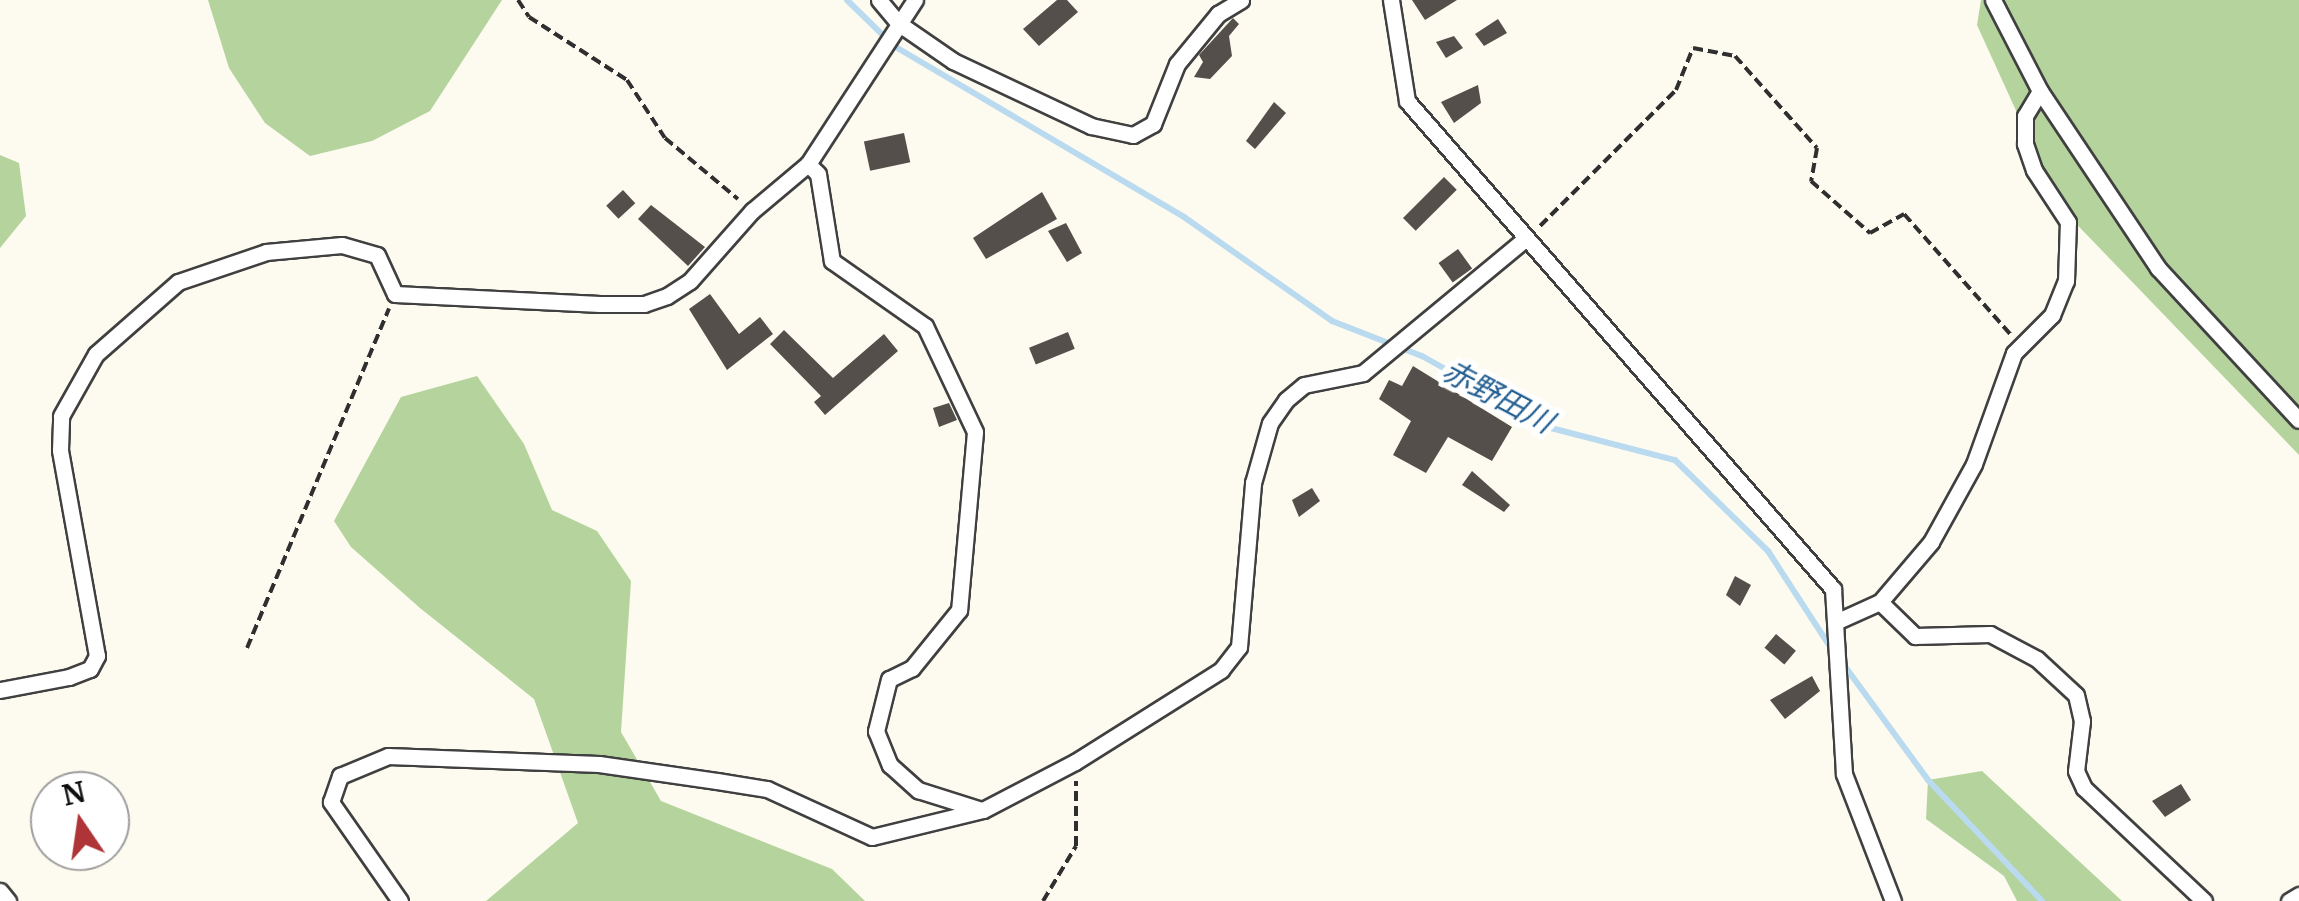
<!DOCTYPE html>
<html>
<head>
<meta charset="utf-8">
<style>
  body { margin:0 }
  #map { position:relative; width:2299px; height:901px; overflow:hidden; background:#fdfbef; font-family:Merriweather,"Noto Sans JP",serif }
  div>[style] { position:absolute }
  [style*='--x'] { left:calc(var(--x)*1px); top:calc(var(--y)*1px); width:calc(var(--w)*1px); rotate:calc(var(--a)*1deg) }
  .forest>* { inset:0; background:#b4d39d }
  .stream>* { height:6px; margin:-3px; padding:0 3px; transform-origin:3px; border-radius:3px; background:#b9daef }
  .building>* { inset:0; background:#554f4b; transform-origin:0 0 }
  .path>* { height:4px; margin-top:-2px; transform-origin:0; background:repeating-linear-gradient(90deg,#2f2f2f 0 10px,transparent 0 15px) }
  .roads { filter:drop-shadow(2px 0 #404040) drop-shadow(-2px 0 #404040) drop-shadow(0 2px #404040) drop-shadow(0 -2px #404040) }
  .street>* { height:15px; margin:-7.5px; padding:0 7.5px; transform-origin:7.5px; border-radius:7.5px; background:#fff }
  span { translate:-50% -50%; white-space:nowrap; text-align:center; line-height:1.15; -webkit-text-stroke:10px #fff; paint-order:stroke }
  .water-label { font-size:30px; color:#245f91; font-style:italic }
  .north { position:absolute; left:30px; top:771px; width:100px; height:100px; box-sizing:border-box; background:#fff; border:2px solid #9e9e9e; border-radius:50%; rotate:347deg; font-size:28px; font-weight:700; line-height:40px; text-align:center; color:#0d0d0d }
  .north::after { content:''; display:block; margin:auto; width:35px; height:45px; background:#ae3437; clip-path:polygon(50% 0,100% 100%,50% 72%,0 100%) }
</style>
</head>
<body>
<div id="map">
  <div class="forest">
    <div style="clip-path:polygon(208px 0,502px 0,430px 111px,372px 141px,310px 156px,265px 123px,229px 68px)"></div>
    <div style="clip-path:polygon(1981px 0,2299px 0,2299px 455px,2060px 207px,1977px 25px)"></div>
    <div style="clip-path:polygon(0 155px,19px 163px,26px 216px,0 248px)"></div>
    <div style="clip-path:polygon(477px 376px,524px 444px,552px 510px,597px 531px,631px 581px,621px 732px,661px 801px,832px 869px,865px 901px,486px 901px,578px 823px,534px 699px,420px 608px,351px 547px,334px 521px,401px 397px)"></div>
    <div style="clip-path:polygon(1982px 771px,2122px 901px,2017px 901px,2004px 876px,1926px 819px,1928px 780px)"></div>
  </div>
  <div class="stream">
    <div style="--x:847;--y:0;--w:66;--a:44.4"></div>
    <div style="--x:894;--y:46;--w:337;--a:30.5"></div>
    <div style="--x:1184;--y:217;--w:181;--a:35.1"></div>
    <div style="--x:1332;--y:321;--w:97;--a:21.3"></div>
    <div style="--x:1422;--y:356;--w:148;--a:29.2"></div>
    <div style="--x:1551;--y:428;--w:128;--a:14.5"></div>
    <div style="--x:1675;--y:460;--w:130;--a:44.4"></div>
    <div style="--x:1768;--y:551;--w:119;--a:57"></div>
    <div style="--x:1841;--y:661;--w:147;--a:53.8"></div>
    <div style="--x:1928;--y:780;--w:166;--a:46.7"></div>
  </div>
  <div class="building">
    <div style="clip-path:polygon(1057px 0,1067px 0,1078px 12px,1039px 46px,1023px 29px)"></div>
    <div style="clip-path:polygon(1412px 0,1457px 0,1425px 20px)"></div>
    <div style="clip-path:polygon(1233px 18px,1239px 24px,1229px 36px,1232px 56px,1210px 79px,1194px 77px,1203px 62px,1199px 55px)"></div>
    <div style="clip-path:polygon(1498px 19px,1507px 33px,1484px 46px,1475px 34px)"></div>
    <div style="clip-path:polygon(1454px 36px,1463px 48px,1446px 58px,1436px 42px)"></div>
    <div style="clip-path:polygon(1478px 85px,1481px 103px,1454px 123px,1441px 102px)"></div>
    <div style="clip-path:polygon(1274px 102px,1286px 113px,1255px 149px,1246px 141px)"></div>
    <div style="left:904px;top:133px;width:30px;height:41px;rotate:78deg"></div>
    <div style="left:1444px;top:177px;width:18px;height:58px;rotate:45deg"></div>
    <div style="left:623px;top:190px;width:18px;height:23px;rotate:47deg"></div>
    <div style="clip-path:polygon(1042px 192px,1057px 219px,986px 259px,973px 238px)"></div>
    <div style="clip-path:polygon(651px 205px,705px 247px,688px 266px,638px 219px)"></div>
    <div style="clip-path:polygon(1066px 223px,1082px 253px,1067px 262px,1048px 231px)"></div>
    <div style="left:1458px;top:249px;width:24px;height:24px;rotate:54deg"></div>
    <div style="clip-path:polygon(710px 294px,739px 334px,760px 317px,773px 334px,727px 370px,689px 309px)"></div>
    <div style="clip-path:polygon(784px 330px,833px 378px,884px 334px,898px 351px,825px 415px,814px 402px,821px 396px,770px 344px)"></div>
    <div style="left:1068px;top:332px;width:18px;height:42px;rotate:68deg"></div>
    <div style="clip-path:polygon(1413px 366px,1512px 427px,1492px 461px,1448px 437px,1426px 473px,1393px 455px,1411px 421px,1379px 399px,1389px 380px,1402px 386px)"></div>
    <div style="clip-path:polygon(949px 403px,957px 420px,939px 427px,933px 408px)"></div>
    <div style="clip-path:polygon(1472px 471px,1510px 505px,1504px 512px,1462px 485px)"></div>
    <div style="clip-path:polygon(1312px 488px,1320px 501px,1299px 517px,1292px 500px)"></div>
    <div style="clip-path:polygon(1735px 576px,1751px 585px,1740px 606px,1726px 595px)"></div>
    <div style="left:1776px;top:634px;width:26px;height:18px;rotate:40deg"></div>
    <div style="clip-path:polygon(1812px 676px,1820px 691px,1785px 719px,1770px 700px)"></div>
    <div style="clip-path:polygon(2181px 784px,2191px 800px,2165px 817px,2152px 801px)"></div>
  </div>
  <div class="path">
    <div style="--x:518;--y:0;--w:20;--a:57"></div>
    <div style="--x:529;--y:17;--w:117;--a:32.7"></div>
    <div style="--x:627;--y:80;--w:69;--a:56.8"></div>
    <div style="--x:665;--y:138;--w:95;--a:39.9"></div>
    <div style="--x:1540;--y:226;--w:192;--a:-45"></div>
    <div style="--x:1676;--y:90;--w:45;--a:-68"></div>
    <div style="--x:1693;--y:48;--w:43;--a:10.8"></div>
    <div style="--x:1735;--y:56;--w:123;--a:48.3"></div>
    <div style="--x:1817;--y:148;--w:34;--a:100"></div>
    <div style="--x:1811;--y:181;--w:79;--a:41.4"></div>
    <div style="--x:1870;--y:233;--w:39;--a:-29"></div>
    <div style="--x:1904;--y:214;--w:162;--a:48.5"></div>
    <div style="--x:247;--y:648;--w:368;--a:-67.3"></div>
    <div style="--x:1043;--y:901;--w:64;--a:-59"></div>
    <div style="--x:1076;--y:846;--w:65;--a:-90"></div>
  </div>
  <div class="roads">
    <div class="street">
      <div style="--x:879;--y:0;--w:30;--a:50"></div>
      <div style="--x:898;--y:23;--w:67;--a:34.6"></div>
      <div style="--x:953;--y:61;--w:153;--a:25.2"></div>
      <div style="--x:1091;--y:126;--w:43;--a:12.1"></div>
      <div style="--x:1133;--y:135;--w:23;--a:-29"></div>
      <div style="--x:1153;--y:124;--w:65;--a:-68.2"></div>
      <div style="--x:1177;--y:64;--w:65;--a:-50.6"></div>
      <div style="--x:1218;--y:14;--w:27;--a:-31"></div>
      <div style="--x:1391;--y:0;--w:102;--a:81"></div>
      <div style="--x:1407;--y:101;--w:648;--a:48.88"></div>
      <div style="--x:1833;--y:589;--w:185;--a:86.6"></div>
      <div style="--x:1844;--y:774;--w:136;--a:68.9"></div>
      <div style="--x:1993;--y:0;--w:102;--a:62.7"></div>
      <div style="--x:2040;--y:91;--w:213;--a:56.3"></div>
      <div style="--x:2158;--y:268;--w:207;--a:47.2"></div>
      <div style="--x:808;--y:164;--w:14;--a:45"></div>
      <div style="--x:818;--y:174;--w:88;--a:80.9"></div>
      <div style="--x:832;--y:261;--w:113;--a:35"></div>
      <div style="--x:925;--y:326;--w:117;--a:64.7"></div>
      <div style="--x:975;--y:432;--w:179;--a:95.1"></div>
      <div style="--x:959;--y:610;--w:75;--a:129"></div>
      <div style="--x:912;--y:668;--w:25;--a:154"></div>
      <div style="--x:889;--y:679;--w:54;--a:104"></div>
      <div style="--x:876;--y:731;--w:37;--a:68"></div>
      <div style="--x:890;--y:765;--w:38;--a:42"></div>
      <div style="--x:918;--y:790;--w:67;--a:17.4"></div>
      <div style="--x:1880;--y:602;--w:49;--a:44.2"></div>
      <div style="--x:1915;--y:636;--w:75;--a:-1.5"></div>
      <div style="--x:1990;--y:634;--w:53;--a:28"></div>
      <div style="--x:2037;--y:659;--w:53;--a:42.7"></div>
      <div style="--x:2076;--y:695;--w:27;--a:77"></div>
      <div style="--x:2082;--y:721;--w:50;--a:96.8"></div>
      <div style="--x:2076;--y:771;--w:19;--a:65"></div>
      <div style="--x:2084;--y:788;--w:165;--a:43.3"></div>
      <div style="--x:1840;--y:620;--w:44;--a:-24.2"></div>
      <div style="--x:1880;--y:602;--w:79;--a:-49.6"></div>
      <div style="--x:1931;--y:542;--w:89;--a:-61.1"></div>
      <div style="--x:1974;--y:464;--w:118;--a:-70.2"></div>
      <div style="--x:2014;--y:353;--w:54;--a:-45"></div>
      <div style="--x:2052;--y:315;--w:37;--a:-68"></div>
      <div style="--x:2066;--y:281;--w:59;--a:-88.1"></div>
      <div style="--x:2068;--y:222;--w:62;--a:-123.2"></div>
      <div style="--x:2034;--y:170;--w:28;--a:-109"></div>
      <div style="--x:2025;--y:144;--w:28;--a:-90"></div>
      <div style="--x:2025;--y:116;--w:29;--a:-59"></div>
      <div style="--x:0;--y:690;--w:70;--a:-10.7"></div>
      <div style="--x:69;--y:677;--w:22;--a:-21"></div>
      <div style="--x:90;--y:669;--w:15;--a:-62"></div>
      <div style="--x:97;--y:656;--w:209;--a:-100.2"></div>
      <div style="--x:60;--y:450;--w:34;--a:-88"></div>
      <div style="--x:61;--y:416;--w:71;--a:-60.6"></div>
      <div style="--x:96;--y:354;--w:109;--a:-41.3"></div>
      <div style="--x:178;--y:282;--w:93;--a:-18.8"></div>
      <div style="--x:266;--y:252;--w:76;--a:-5.3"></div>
      <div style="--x:342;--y:245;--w:36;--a:16"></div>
      <div style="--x:377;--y:255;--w:43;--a:65.2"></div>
      <div style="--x:395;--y:294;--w:205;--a:2.8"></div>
      <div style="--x:600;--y:304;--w:44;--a:0"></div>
      <div style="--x:644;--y:304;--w:24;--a:-19"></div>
      <div style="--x:667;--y:296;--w:27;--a:-33"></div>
      <div style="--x:690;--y:281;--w:94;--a:-48.5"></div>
      <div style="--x:752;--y:211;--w:73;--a:-40"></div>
      <div style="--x:808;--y:164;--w:196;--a:-56.9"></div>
      <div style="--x:0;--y:891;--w:13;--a:51"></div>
      <div style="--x:400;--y:901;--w:121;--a:-124.9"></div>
      <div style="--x:331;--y:802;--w:28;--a:-71"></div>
      <div style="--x:340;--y:776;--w:52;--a:-22.6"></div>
      <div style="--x:388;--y:756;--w:211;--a:2.2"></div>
      <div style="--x:599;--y:764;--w:119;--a:8.2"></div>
      <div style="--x:717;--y:781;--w:51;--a:9.1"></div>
      <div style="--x:767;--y:789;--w:115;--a:24.6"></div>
      <div style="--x:872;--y:837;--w:114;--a:-13.7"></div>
      <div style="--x:983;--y:810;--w:104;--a:-27.6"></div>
      <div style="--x:1075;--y:762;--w:173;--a:-32.2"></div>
      <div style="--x:1221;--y:670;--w:29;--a:-52"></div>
      <div style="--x:1239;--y:647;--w:165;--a:-85.1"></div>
      <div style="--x:1253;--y:483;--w:62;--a:-74.2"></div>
      <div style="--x:1270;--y:423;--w:28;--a:-55"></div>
      <div style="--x:1286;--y:400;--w:23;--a:-40"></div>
      <div style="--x:1304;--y:385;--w:60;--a:-11.5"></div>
      <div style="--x:1363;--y:373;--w:210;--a:-39.6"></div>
      <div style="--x:2289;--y:901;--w:12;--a:-31"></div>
    </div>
  </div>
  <div class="water-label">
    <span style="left:1498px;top:396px;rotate:28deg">赤野田川</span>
  </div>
  <div class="north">N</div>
</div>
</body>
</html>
